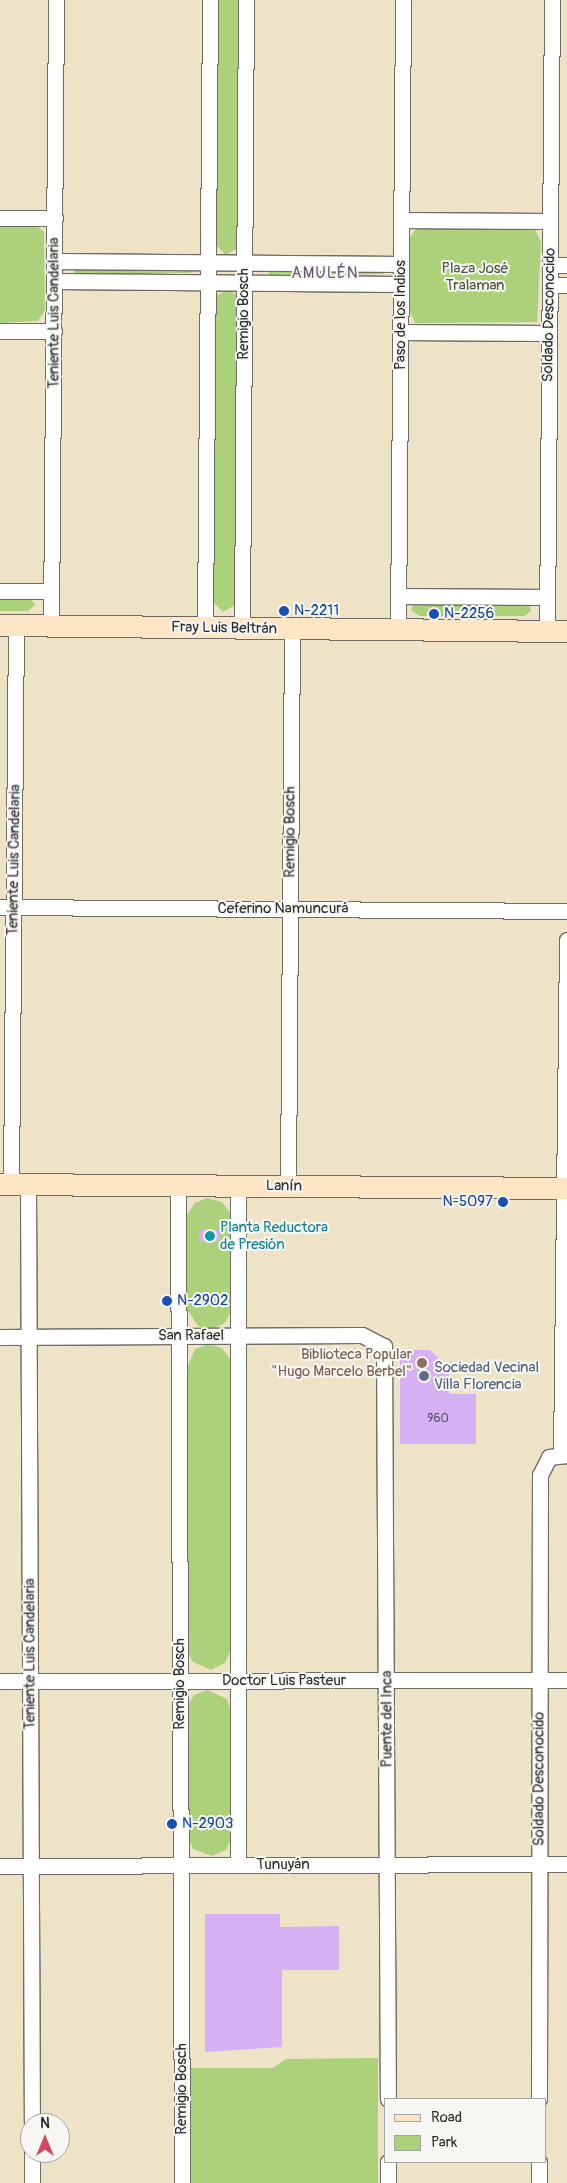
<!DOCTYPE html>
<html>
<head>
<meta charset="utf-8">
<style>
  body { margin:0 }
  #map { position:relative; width:567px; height:2183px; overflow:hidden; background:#eee3c6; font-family:Pangolin,sans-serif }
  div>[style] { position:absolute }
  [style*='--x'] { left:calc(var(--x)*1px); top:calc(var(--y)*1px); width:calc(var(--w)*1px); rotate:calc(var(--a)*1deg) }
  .green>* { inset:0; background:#abd17b }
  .building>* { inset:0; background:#d5b1f4; transform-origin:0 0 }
  .roads { filter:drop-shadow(1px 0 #6f6b61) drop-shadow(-1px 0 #6f6b61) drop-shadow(0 1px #6f6b61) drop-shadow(0 -1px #6f6b61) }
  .street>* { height:15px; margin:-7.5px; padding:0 7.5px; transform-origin:7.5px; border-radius:7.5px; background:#fff }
  .secondary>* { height:21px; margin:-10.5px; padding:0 10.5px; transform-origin:10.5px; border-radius:10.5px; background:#fce5c4 }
  .dots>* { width:14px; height:14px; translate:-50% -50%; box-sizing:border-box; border:2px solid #f6f6f2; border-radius:50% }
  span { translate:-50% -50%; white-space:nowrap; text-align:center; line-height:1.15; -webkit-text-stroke:4px #f6f6f2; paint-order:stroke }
  .number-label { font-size:12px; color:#564c5d }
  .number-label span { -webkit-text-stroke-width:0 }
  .park-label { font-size:15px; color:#4b543f }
  .street-label { font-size:15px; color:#2b2b2b }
  .transit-label { font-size:15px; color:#164399 }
  .left { translate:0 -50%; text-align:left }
  .right { translate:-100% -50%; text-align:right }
  .culture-label { font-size:15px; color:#0d838f }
  .education-label { font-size:15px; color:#785e54 }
  .service-label { font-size:15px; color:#4e5e75 }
  .neighbourhood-label { font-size:16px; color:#665a71; letter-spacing:1px }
  .legend { position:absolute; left:384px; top:2098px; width:162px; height:65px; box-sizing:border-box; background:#f6f6f2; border:1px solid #a5a5a2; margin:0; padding:6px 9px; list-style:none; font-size:15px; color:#2b2b2b }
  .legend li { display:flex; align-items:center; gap:10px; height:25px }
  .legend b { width:25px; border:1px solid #a5a5a2 }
  .north { position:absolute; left:20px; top:2113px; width:50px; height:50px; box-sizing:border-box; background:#f6f6f2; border:1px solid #a5a5a2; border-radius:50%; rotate:0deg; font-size:14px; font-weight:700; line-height:20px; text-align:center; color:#2b2b2b }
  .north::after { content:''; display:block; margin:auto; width:18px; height:22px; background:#d1495b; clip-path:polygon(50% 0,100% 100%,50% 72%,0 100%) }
</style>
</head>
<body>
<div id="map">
  <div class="green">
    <div style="clip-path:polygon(217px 0,240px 0,238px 248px,226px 255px,215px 244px)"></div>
    <div style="clip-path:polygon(0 225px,36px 225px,44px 232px,45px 310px,38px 321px,0 323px)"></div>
    <div style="clip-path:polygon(417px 227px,535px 229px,541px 242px,537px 322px,415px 323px,409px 310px,409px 239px)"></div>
    <div style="clip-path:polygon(74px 268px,190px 270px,191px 273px,75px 275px)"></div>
    <div style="clip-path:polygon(267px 269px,383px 270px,384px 274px,270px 276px)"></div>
    <div style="clip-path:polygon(228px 290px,237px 295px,235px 605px,223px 612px,213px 602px,215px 302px,217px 295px)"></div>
    <div style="clip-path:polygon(0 597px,30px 598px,35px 605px,28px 611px,0 611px)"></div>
    <div style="clip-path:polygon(414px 603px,529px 604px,531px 611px,525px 616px,419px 616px,411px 610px)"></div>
    <div style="clip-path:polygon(207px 1198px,222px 1202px,231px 1214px,232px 1309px,225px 1323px,212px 1329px,198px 1326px,187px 1309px,187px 1215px,195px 1203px)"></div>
    <div style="clip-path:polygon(208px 1344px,222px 1348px,231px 1361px,231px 1649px,225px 1663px,211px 1670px,193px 1662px,187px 1650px,187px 1368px,195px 1349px)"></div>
    <div style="clip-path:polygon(207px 1690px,227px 1699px,231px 1714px,232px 1836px,226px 1850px,212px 1856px,193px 1849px,188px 1836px,187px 1707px,194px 1695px)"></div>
    <div style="clip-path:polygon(378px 2058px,378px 2183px,190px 2183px,190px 2068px,273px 2068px,286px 2059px)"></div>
  </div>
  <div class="building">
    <div style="left:199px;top:1230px;width:21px;height:12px"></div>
    <div style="clip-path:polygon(412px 1350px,430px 1350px,449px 1368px,449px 1394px,476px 1394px,476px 1444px,400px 1444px,400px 1359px)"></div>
    <div style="clip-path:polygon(205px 1914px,280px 1914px,280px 1927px,339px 1926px,339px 1970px,282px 1970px,282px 2047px,205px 2052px)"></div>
  </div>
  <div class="roads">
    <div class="street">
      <div style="--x:0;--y:218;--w:55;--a:0"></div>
      <div style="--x:401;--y:220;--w:149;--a:0.4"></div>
      <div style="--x:54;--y:261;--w:347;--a:0.5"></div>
      <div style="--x:550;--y:265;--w:17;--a:0"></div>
      <div style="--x:54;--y:281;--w:347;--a:0.5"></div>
      <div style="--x:550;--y:285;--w:17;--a:0"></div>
      <div style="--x:0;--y:331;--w:54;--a:0"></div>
      <div style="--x:401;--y:332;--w:148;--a:0.4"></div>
      <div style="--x:0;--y:591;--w:51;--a:0"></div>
      <div style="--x:399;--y:596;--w:148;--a:0.4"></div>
      <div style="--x:51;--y:626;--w:626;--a:-89.54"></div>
      <div style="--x:205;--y:627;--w:627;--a:-89.54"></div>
      <div style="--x:242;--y:628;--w:628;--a:-89.64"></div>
      <div style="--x:398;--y:629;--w:629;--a:-89.54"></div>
      <div style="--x:547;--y:631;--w:631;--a:-89.55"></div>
      <div style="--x:0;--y:907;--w:567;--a:0.4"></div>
      <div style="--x:11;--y:1184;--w:558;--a:-89.49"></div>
      <div style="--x:28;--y:1184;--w:939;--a:89.76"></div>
      <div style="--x:178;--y:1185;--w:998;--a:89.77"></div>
      <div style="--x:288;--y:1186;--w:558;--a:-89.59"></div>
      <div style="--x:0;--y:1337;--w:362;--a:-0.3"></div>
      <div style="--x:362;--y:1335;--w:25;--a:27"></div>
      <div style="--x:384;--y:1346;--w:753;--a:89.7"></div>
      <div style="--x:561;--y:1455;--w:515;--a:-89.33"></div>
      <div style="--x:0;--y:1681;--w:567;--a:-0.1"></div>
      <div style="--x:238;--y:1865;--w:679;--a:-90"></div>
      <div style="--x:0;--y:1866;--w:567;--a:-0.2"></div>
      <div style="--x:539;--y:2099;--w:624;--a:-89.91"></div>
      <div style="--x:540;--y:1475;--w:20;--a:-63"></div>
      <div style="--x:549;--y:1457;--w:18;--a:-6"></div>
      <div style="--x:32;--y:2153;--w:30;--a:90"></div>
      <div style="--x:388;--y:2183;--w:21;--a:-90"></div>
      <div style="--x:539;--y:2183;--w:21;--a:-90"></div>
    </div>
    <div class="secondary">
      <div style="--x:0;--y:625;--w:567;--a:0.61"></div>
      <div style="--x:0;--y:1184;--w:567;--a:0.4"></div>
    </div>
  </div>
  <div class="dots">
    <div style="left:284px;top:611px;background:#1a4fb4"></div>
    <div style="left:434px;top:614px;background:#1a4fb4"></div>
    <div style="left:503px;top:1202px;background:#1a4fb4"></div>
    <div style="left:210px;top:1236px;background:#0f9aa8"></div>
    <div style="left:167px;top:1301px;background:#1a4fb4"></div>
    <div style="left:422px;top:1363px;background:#8d6e63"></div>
    <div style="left:424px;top:1376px;background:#5c6f8a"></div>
    <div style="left:172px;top:1824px;background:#1a4fb4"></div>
  </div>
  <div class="number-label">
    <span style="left:438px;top:1419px">960</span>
  </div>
  <div class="park-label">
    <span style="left:475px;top:277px">Plaza José<br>Tralaman</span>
  </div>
  <div class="street-label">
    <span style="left:54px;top:313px;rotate:-90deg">Teniente Luis Candelaria</span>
    <span style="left:244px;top:314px;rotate:-90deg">Remigio Bosch</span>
    <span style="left:401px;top:315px;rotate:-90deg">Paso de los Indios</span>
    <span style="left:549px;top:315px;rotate:-89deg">Soldado Desconocido</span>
    <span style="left:224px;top:628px;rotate:1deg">Fray Luis Beltrán</span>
    <span style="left:290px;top:832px;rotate:-90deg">Remigio Bosch</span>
    <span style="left:14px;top:860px;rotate:-89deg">Teniente Luis Candelaria</span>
    <span style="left:283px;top:909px">Ceferino Namuncurá</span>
    <span style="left:284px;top:1186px;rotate:1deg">Lanín</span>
    <span style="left:191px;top:1336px">San Rafael</span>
    <span style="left:30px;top:1654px;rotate:-90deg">Teniente Luis Candelaria</span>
    <span style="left:284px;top:1681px">Doctor Luis Pasteur</span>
    <span style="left:180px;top:1684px;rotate:-90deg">Remigio Bosch</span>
    <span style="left:387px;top:1719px;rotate:-90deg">Puente del Inca</span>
    <span style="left:539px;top:1779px;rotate:-90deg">Soldado Desconocido</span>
    <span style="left:283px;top:1865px">Tunuyán</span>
    <span style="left:182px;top:2089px;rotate:-90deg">Remigio Bosch</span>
  </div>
  <div class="transit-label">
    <span class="left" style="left:294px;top:611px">N-2211</span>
    <span class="left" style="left:444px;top:614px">N-2256</span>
    <span class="right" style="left:493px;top:1202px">N-5097</span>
    <span class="left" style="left:177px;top:1301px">N-2902</span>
    <span class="left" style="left:182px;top:1824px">N-2903</span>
  </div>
  <div class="culture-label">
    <span class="left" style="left:220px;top:1236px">Planta Reductora<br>de Presión</span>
  </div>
  <div class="education-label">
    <span class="right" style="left:412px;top:1363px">Biblioteca Popular<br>"Hugo Marcelo Berbel"</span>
  </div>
  <div class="service-label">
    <span class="left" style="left:434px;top:1376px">Sociedad Vecinal<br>Villa Florencia</span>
  </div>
  <div class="neighbourhood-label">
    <span style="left:325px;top:273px">AMULÉN</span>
  </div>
  <ul class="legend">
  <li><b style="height:6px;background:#fce5c4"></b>Road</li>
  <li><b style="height:14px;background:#abd17b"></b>Park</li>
  </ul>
  <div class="north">N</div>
</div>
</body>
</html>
